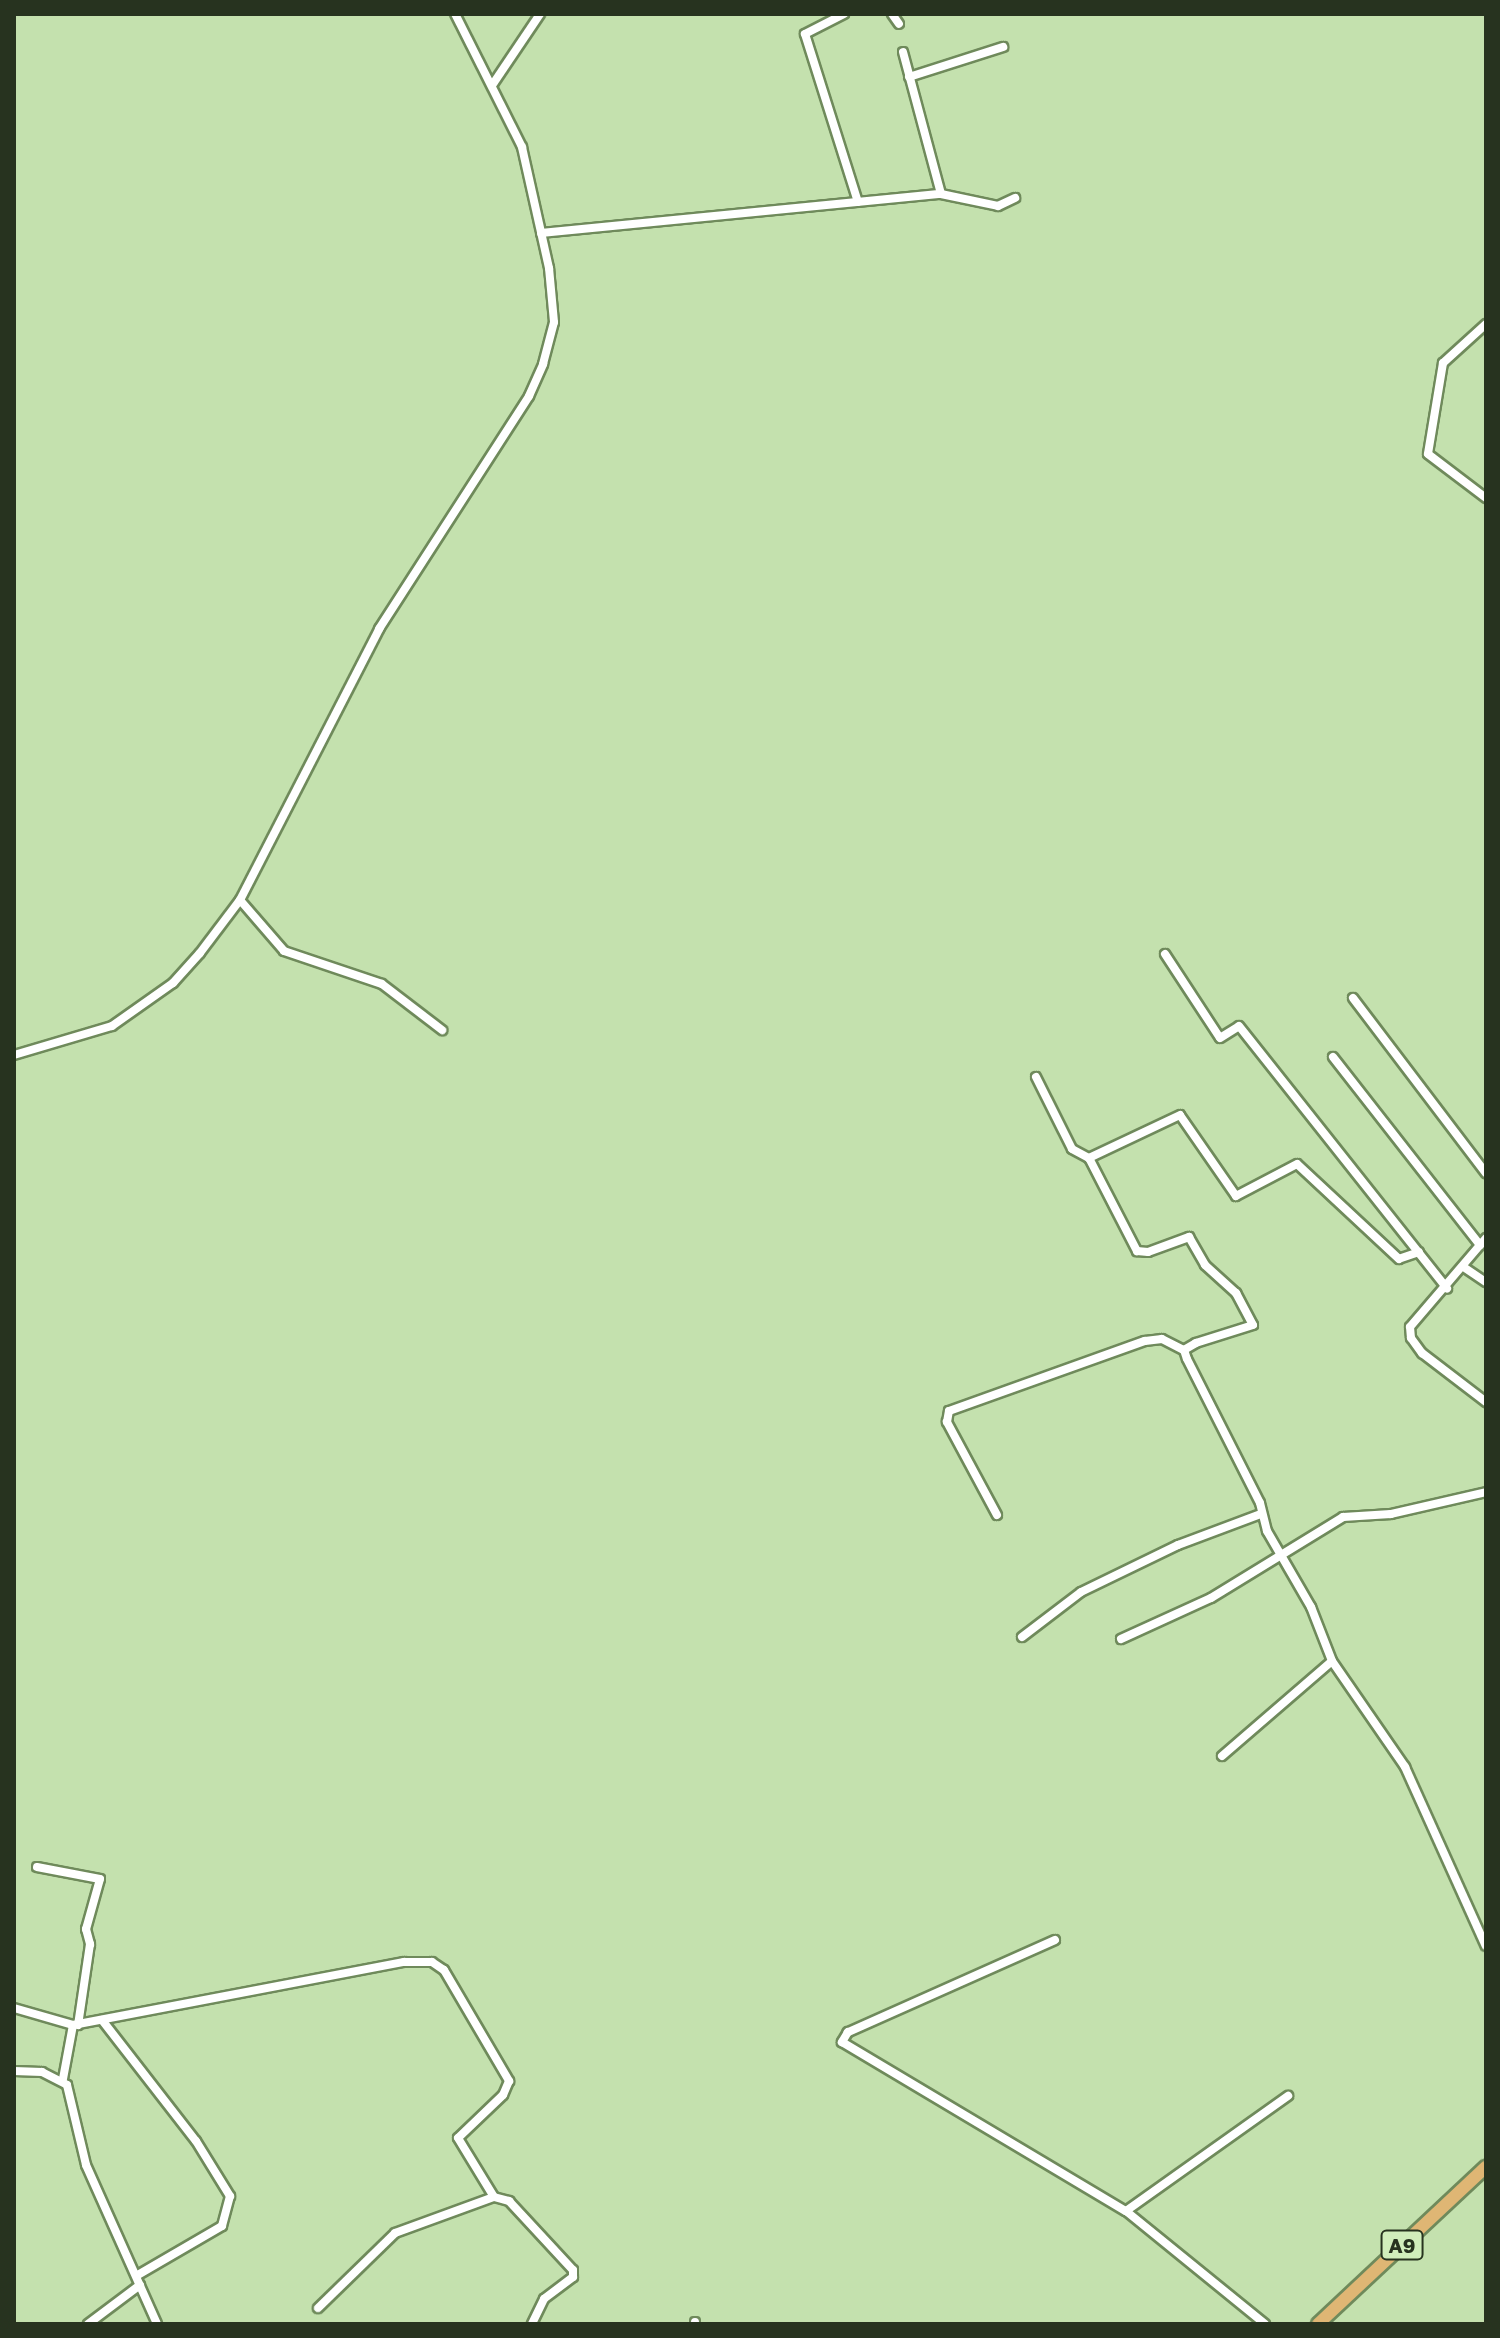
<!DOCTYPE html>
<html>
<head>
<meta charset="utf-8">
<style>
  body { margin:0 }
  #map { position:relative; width:1500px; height:2338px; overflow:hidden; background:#c4e1ae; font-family:"Golos Text",sans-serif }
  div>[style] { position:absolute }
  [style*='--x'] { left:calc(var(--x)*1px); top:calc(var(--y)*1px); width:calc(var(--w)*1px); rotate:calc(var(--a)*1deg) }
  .roads { filter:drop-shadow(2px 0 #6f8a5b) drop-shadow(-2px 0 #6f8a5b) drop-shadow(0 2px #6f8a5b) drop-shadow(0 -2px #6f8a5b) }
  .minor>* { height:8px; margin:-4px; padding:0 4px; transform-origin:4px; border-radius:4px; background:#fff }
  .primary>* { height:12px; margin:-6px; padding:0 6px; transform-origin:6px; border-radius:6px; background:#dfb674 }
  span { translate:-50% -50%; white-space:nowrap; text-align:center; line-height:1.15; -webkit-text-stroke:8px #d1eebb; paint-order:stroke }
  .shield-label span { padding:2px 6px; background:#d1eebb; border:2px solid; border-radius:6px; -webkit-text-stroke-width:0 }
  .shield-label { font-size:20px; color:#27331f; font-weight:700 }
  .frame { position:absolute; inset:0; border:16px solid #27331f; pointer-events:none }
</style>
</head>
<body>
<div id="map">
  <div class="roads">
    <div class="minor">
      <div style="--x:844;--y:14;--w:44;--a:152.9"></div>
      <div style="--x:805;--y:34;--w:176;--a:72.5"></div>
      <div style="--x:892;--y:14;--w:12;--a:55"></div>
      <div style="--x:903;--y:52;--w:147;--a:75"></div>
      <div style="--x:909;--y:77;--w:99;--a:-17.7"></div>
      <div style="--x:493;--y:84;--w:84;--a:-56.1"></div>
      <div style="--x:541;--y:233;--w:402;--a:-5.6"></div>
      <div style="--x:941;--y:194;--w:58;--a:11.9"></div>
      <div style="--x:998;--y:206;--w:19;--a:-25"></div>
      <div style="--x:1486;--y:324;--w:58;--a:137.8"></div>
      <div style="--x:1443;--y:363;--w:92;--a:99.4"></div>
      <div style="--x:1428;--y:454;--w:73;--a:37.2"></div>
      <div style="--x:240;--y:900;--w:67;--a:49.2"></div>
      <div style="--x:284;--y:951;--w:103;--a:18.6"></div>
      <div style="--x:382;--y:984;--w:76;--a:37.5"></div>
      <div style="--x:1165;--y:954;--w:100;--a:56.8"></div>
      <div style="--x:1220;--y:1038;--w:22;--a:-32"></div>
      <div style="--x:1239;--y:1026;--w:335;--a:51.6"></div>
      <div style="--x:1353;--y:998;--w:220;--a:52.8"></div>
      <div style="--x:14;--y:1055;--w:102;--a:-16.5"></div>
      <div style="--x:112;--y:1026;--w:75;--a:-35.2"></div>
      <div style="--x:173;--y:983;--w:40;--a:-48"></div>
      <div style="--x:200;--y:953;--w:66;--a:-53"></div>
      <div style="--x:240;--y:900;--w:305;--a:-62.8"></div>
      <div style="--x:379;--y:629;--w:277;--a:-57.2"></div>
      <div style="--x:529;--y:396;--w:35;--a:-66"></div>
      <div style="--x:543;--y:364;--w:43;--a:-75.3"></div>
      <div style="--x:554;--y:322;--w:54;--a:-95.3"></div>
      <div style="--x:549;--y:268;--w:124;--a:-102.6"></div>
      <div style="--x:522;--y:147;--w:149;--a:-116.7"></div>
      <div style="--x:1333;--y:1057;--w:239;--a:52"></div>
      <div style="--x:1036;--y:1077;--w:80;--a:63.4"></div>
      <div style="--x:1072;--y:1149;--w:19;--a:28"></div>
      <div style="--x:1486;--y:1238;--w:117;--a:130.5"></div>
      <div style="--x:1410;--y:1327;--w:11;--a:85"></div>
      <div style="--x:1411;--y:1338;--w:19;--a:54"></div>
      <div style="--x:1422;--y:1353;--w:81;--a:37.4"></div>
      <div style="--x:1419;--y:1252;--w:21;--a:161"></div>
      <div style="--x:1399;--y:1259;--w:139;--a:-137"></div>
      <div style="--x:1297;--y:1164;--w:69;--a:152.3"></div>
      <div style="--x:1236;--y:1196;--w:98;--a:-124.7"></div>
      <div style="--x:1180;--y:1115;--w:101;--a:154.7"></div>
      <div style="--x:1089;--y:1158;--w:105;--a:62.7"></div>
      <div style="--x:1137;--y:1251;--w:11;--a:5"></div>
      <div style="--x:1148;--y:1252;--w:44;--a:-20.1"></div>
      <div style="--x:1189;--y:1237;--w:32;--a:60"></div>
      <div style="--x:1205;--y:1265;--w:42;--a:42.1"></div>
      <div style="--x:1236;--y:1293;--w:36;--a:62"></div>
      <div style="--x:1253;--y:1325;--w:60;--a:162.5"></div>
      <div style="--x:1196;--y:1343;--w:14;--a:150"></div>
      <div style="--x:1184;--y:1350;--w:9;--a:72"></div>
      <div style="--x:1187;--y:1359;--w:161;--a:63.1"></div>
      <div style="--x:1260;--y:1503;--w:29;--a:76"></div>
      <div style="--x:1267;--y:1531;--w:88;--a:59.9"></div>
      <div style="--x:1311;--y:1607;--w:58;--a:68.7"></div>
      <div style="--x:1332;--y:1661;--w:129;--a:55.4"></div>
      <div style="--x:1405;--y:1767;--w:196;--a:65.7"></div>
      <div style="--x:1465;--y:1268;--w:25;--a:34"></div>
      <div style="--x:997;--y:1515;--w:106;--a:-118.3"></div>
      <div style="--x:947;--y:1422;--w:11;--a:-80"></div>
      <div style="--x:949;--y:1411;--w:208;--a:-19.7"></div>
      <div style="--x:1145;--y:1341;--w:17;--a:-7"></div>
      <div style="--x:1162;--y:1339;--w:25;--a:27"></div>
      <div style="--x:1022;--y:1637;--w:74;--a:-37.3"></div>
      <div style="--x:1081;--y:1592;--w:108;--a:-25.9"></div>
      <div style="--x:1178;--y:1545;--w:89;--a:-20.5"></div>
      <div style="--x:1121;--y:1639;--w:99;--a:-24.5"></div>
      <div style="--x:1211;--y:1598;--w:155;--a:-31.5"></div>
      <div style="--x:1343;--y:1517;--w:48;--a:-3.6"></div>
      <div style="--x:1391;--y:1514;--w:98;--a:-13"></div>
      <div style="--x:1222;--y:1756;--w:145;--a:-40.8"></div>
      <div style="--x:37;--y:1867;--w:64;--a:10.8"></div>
      <div style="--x:100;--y:1879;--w:52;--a:105.6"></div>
      <div style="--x:86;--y:1929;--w:16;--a:75"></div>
      <div style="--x:90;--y:1944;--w:82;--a:98.4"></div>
      <div style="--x:1055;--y:1940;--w:227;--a:156"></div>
      <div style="--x:848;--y:2032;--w:12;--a:121"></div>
      <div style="--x:842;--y:2042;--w:330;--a:30.8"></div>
      <div style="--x:1126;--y:2211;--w:179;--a:39.1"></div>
      <div style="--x:14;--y:2008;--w:61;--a:16.1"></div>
      <div style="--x:73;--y:2025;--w:55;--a:100.5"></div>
      <div style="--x:102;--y:2020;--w:153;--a:52.2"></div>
      <div style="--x:196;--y:2141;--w:65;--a:58.3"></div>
      <div style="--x:230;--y:2196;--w:31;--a:105"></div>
      <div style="--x:222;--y:2226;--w:99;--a:149.8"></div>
      <div style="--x:73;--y:2025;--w:337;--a:-10.8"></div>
      <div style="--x:404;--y:1962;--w:28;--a:0"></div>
      <div style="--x:432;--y:1962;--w:14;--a:34"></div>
      <div style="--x:444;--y:1970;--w:129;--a:59.6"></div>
      <div style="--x:509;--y:2081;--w:15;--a:113"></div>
      <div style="--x:503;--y:2095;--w:62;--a:136.3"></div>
      <div style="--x:458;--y:2138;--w:69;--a:58.6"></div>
      <div style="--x:14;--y:2071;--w:28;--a:2"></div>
      <div style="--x:42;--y:2072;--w:28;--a:27"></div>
      <div style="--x:67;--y:2085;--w:82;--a:76.6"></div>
      <div style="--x:86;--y:2165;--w:174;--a:65.9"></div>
      <div style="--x:1126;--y:2211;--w:199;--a:-35.4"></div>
      <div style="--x:318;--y:2308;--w:107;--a:-44.2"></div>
      <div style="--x:395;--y:2233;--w:105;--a:-20"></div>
      <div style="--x:494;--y:2197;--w:16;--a:15"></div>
      <div style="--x:509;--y:2201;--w:94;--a:47.2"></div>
      <div style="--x:573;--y:2270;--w:7;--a:90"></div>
      <div style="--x:573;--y:2277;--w:36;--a:143"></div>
      <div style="--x:544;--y:2299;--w:28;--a:116"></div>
      <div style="--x:88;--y:2324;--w:65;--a:-36.9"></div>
      <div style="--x:695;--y:2324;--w:2;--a:-90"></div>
    </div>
    <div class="primary">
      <div style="--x:1318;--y:2324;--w:230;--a:-43.1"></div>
    </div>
  </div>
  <div class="shield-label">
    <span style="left:1402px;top:2245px">A9</span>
  </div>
  <div class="frame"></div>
</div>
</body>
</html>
